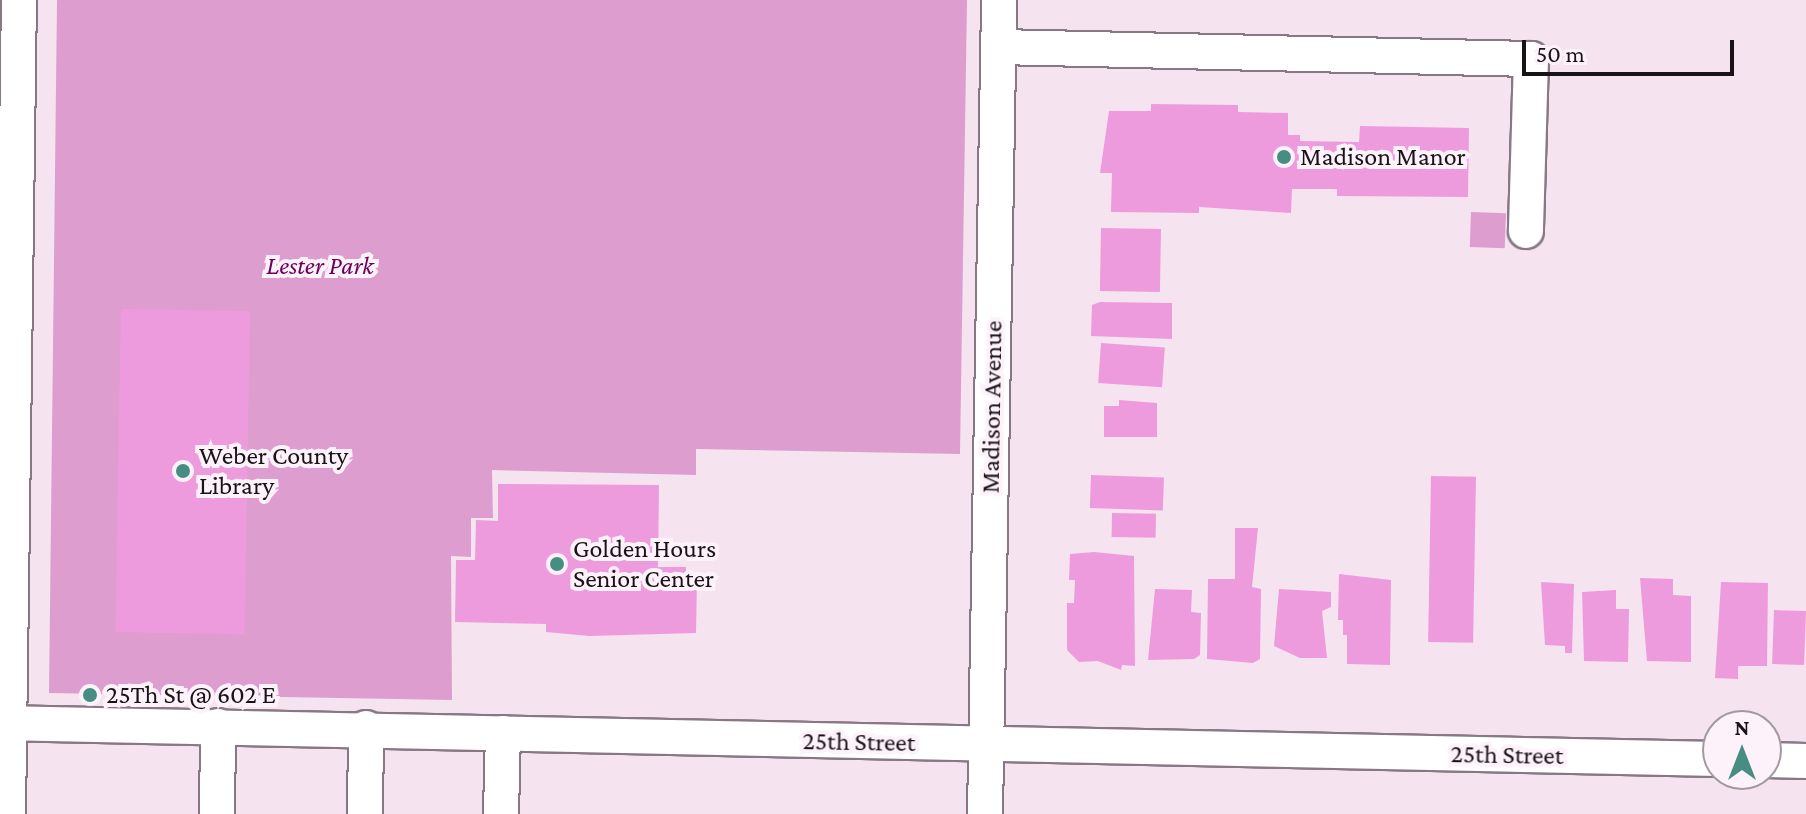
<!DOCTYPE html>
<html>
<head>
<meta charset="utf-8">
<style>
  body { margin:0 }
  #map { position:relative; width:1806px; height:814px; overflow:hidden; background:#f5e3f0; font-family:"Crimson Pro",serif }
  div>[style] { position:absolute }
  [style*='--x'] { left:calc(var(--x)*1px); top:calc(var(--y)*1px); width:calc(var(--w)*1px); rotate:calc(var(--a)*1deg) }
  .green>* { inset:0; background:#dd9ecf; transform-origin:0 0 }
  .building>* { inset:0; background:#ee9bdd; transform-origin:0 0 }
  .roads { filter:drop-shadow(2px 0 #887884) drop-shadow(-2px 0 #887884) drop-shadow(0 2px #887884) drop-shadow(0 -2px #887884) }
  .minor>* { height:34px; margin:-17px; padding:0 17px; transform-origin:17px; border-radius:17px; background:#fff }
  .dots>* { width:22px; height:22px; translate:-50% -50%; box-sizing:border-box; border:4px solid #fdf2fa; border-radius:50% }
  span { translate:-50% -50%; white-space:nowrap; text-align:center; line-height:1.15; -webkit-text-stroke:8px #fdf2fa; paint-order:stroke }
  .poi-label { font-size:26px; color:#191317 }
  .left { translate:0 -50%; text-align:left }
  .park-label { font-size:26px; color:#69005c; font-style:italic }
  .street-label { font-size:26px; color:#191317 }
  .north { position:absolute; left:1702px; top:710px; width:80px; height:80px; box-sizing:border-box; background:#fdf2fa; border:2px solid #a2999f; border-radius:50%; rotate:0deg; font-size:22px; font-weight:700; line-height:32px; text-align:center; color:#191317 }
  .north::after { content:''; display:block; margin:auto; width:28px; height:36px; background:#488d82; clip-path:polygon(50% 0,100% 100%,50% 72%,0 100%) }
  .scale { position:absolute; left:1522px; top:40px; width:212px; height:36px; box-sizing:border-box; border:4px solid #191317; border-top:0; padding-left:10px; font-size:24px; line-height:28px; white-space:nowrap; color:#191317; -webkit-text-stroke:6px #fdf2fa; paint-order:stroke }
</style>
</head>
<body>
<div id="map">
  <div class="green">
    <div style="clip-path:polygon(57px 0,967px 0,960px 454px,696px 449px,696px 475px,492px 470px,493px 518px,471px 518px,471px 557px,451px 556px,452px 700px,49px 693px)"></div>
    <div style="left:1471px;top:212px;width:35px;height:35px;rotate:2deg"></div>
  </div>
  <div class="building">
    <div style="clip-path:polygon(1151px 104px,1238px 105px,1238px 112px,1288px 113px,1288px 135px,1300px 135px,1300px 141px,1359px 142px,1360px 126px,1469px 128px,1468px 197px,1337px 196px,1337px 189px,1292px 189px,1291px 213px,1199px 207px,1199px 213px,1111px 212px,1112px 173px,1100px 173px,1109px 111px,1151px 111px)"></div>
    <div style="left:1101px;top:228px;width:60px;height:63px;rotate:1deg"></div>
    <div style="clip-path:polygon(1100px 302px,1172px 303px,1172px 339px,1091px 336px,1092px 305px)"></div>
    <div style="left:121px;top:309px;width:129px;height:323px;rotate:1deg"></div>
    <div style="left:1101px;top:343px;width:64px;height:40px;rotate:4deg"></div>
    <div style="clip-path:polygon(1119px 400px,1157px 403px,1157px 437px,1104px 437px,1104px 406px,1119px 406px)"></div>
    <div style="left:1091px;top:475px;width:73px;height:33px;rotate:2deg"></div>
    <div style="left:1431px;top:476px;width:45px;height:166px;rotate:1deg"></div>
    <div style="clip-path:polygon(498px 484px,659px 485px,658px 567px,686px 567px,686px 580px,697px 580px,696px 633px,589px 636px,546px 632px,546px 624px,455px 622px,456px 560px,475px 560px,476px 520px,498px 521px)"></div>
    <div style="left:1112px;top:513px;width:44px;height:24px;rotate:1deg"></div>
    <div style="clip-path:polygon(1235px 528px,1258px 528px,1252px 587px,1261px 589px,1260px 659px,1253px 663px,1207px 659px,1208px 579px,1235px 579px)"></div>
    <div style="clip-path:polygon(1094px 552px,1134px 556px,1135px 666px,1122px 665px,1121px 670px,1098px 661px,1079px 662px,1067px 650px,1067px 603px,1074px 603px,1075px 580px,1069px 580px,1070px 554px)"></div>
    <div style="clip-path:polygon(1339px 574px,1391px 580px,1390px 665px,1347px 664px,1347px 635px,1343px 635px,1343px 620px,1338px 620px)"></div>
    <div style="clip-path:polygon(1640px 578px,1673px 579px,1673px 595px,1691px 596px,1691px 662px,1647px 661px)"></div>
    <div style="clip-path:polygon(1541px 582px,1574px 584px,1572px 653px,1565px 653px,1565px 646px,1545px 645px)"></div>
    <div style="clip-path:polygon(1721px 582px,1768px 583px,1767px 666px,1738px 666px,1738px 679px,1715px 678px)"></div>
    <div style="clip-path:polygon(1155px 589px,1192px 590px,1191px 612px,1201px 613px,1200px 655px,1194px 659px,1148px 660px)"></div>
    <div style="clip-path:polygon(1279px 589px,1331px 592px,1331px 607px,1322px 611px,1327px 658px,1300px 658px,1274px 646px)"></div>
    <div style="clip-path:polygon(1616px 590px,1616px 609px,1629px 609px,1628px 662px,1584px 661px,1582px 592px)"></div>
    <div style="left:1774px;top:610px;width:32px;height:54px;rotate:2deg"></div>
  </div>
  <div class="roads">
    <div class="minor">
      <div style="--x:998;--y:47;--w:533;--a:1.29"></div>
      <div style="--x:1531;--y:59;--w:172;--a:91.7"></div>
      <div style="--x:0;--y:723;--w:1718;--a:1.2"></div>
      <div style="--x:1766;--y:760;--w:40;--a:1.4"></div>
      <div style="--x:8;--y:814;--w:814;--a:-89.23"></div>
      <div style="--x:217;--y:814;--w:88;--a:-89.3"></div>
      <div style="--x:365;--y:814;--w:86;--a:-89.3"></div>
      <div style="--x:501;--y:814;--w:81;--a:-88.6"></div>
      <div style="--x:985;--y:814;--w:814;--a:-89.01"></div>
    </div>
  </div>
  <div class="dots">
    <div style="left:1284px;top:157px;background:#488d82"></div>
    <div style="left:183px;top:471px;background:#488d82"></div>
    <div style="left:557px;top:564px;background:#488d82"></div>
    <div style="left:90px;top:695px;background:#488d82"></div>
  </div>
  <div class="poi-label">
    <span class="left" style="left:1300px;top:157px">Madison Manor</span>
    <span class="left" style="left:199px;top:471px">Weber County<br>Library</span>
    <span class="left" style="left:573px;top:564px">Golden Hours<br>Senior Center</span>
    <span class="left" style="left:106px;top:695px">25Th St @ 602 E</span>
  </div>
  <div class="park-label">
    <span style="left:320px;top:266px">Lester Park</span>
  </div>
  <div class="street-label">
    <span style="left:992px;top:407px;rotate:-89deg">Madison Avenue</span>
    <span style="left:859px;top:742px;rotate:1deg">25th Street</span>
    <span style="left:1507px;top:755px;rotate:1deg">25th Street</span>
  </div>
  <div class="north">N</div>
  <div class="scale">50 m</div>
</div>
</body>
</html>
